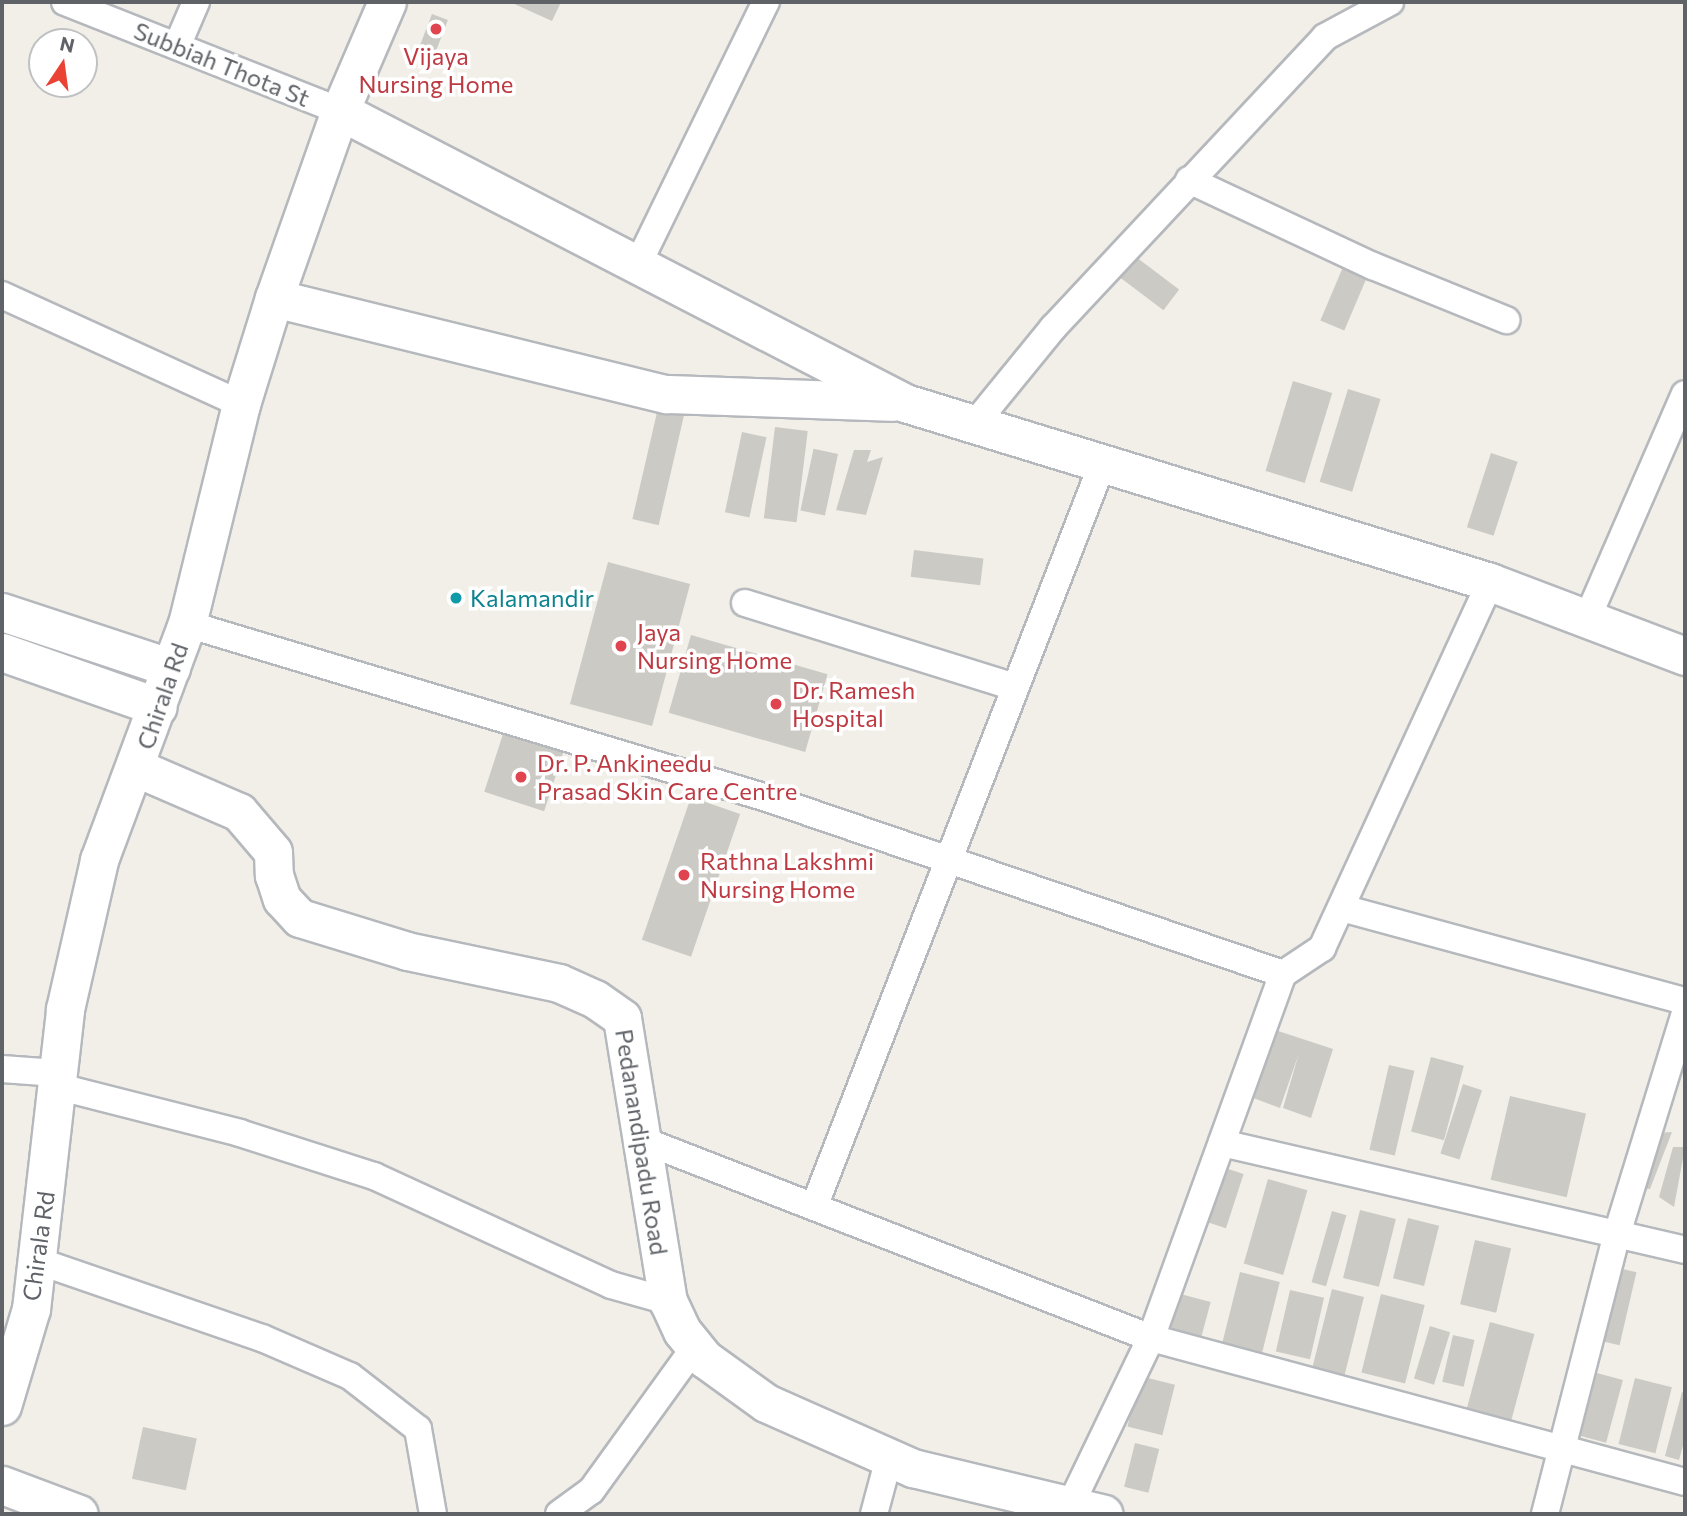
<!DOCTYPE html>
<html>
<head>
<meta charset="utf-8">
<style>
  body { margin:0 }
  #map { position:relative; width:1687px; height:1516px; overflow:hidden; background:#f1efe8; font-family:Commissioner,sans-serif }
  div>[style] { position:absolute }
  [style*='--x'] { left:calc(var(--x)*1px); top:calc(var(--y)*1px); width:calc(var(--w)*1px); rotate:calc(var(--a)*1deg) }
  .building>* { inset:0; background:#cccac5; transform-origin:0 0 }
  .roads { filter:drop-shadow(2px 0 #b5b8bc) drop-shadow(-2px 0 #b5b8bc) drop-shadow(0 2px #b5b8bc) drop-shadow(0 -2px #b5b8bc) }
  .street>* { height:26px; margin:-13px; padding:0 13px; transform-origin:13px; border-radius:13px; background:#fff }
  .secondary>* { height:37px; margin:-18.5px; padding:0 18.5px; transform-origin:18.5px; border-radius:18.5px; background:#fff }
  .dots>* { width:19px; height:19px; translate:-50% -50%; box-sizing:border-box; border:4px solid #fff; border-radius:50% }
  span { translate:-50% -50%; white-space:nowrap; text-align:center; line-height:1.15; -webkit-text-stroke:7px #fff; paint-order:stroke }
  .health-label { font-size:24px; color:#be3a42 }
  .left { translate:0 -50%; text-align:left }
  .street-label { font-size:24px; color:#5f6368 }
  .culture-label { font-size:24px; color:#0d838f }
  .frame { position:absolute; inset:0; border:4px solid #5f6368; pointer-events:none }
  .north { position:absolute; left:28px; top:28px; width:70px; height:70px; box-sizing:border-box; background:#fff; border:2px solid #bfc1c3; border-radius:50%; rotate:13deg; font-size:19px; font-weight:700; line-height:28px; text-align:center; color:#5f6368 }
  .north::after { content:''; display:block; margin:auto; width:24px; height:32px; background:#ea4335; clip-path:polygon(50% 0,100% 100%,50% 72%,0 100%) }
</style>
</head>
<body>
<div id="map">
  <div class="building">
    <div style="clip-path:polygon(510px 2px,561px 2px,552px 21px)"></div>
    <div style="left:432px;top:14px;width:17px;height:46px;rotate:21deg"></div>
    <div style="left:1136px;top:257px;width:54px;height:26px;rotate:37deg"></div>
    <div style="left:1343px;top:267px;width:26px;height:58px;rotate:23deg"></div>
    <div style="left:1293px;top:381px;width:41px;height:94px;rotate:17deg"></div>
    <div style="left:1348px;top:389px;width:34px;height:97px;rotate:17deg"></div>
    <div style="left:658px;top:408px;width:27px;height:114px;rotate:13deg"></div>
    <div style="left:775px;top:427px;width:33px;height:92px;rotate:7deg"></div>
    <div style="left:742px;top:432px;width:25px;height:82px;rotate:12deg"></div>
    <div style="clip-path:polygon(854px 450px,871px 450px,867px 462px,883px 457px,866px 515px,836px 510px)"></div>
    <div style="left:1491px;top:453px;width:28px;height:78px;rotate:18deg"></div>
    <div style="left:838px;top:454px;width:63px;height:25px;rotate:102deg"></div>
    <div style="left:914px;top:550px;width:70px;height:27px;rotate:7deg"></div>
    <div style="left:608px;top:562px;width:85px;height:147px;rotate:15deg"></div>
    <div style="left:691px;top:635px;width:142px;height:81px;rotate:16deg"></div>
    <div style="left:504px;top:731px;width:63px;height:64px;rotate:18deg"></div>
    <div style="left:691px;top:797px;width:52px;height:151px;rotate:19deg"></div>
    <div style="clip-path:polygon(1272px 1029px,1333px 1049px,1311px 1118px,1283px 1108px,1299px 1053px,1280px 1108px,1248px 1096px)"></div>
    <div style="left:1431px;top:1057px;width:34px;height:77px;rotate:15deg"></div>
    <div style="left:1389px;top:1065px;width:26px;height:87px;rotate:13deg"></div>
    <div style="left:1463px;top:1084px;width:20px;height:73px;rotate:18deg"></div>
    <div style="left:1510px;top:1096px;width:78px;height:86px;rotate:13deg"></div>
    <div style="clip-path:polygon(1672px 1132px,1650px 1189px,1642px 1188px,1657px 1133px)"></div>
    <div style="clip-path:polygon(1673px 1147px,1685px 1147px,1674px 1207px,1659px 1197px)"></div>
    <div style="left:1216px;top:1165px;width:29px;height:57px;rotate:18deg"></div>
    <div style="left:1268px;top:1179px;width:41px;height:88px;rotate:16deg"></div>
    <div style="left:1360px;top:1210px;width:37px;height:70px;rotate:14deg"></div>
    <div style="left:1332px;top:1211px;width:15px;height:74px;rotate:16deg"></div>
    <div style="left:1408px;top:1218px;width:32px;height:62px;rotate:14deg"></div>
    <div style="left:1475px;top:1240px;width:37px;height:66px;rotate:13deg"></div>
    <div style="left:1614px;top:1267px;width:23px;height:75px;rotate:13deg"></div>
    <div style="left:1240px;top:1272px;width:41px;height:73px;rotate:14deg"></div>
    <div style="left:1332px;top:1289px;width:33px;height:82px;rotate:14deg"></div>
    <div style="left:1290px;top:1290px;width:35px;height:63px;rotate:13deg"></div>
    <div style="left:1173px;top:1292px;width:39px;height:37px;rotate:15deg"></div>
    <div style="left:1381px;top:1294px;width:45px;height:81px;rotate:14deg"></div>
    <div style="left:1490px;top:1322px;width:46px;height:93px;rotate:15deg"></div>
    <div style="left:1430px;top:1326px;width:21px;height:55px;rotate:17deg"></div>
    <div style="left:1453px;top:1335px;width:22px;height:48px;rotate:13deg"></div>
    <div style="left:1593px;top:1372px;width:31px;height:65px;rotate:15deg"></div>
    <div style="left:1140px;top:1376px;width:36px;height:52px;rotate:14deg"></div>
    <div style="left:1635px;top:1378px;width:38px;height:68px;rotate:14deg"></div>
    <div style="clip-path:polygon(1682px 1392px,1685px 1393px,1685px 1438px,1679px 1460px,1665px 1456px)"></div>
    <div style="left:143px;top:1427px;width:55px;height:53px;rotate:12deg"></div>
    <div style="left:1135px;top:1443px;width:25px;height:45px;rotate:14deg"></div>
  </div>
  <div class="roads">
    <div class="street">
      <div style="--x:65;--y:2;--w:296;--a:21.6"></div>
      <div style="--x:177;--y:46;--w:48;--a:-66.6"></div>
      <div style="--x:1189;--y:180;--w:203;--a:25.1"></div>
      <div style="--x:1373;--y:266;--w:144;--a:22.1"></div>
      <div style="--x:638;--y:264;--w:292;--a:-64"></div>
      <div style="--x:2;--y:295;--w:263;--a:24.5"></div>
      <div style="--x:973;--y:426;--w:127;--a:-50.8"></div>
      <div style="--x:1053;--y:328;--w:398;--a:-46.9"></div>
      <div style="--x:1325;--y:37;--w:74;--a:-28.3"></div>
      <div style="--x:745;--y:603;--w:283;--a:17.3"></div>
      <div style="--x:1587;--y:619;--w:245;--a:-66.5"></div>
      <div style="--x:187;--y:624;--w:606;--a:16.7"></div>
      <div style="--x:767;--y:798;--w:545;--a:18.83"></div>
      <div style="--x:1342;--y:908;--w:355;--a:15.2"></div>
      <div style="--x:2;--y:1069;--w:55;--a:4.2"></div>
      <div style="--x:56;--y:1086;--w:190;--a:14.3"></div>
      <div style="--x:240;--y:1133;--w:141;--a:17.8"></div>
      <div style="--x:374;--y:1176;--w:261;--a:24.7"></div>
      <div style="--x:611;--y:1285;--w:59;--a:15.7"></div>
      <div style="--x:642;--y:1140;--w:546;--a:21.26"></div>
      <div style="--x:1151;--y:1338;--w:553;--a:15.09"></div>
      <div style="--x:1222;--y:1143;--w:475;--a:13"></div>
      <div style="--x:814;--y:1207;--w:799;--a:-68.8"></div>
      <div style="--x:38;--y:1261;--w:237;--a:19"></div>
      <div style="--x:262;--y:1338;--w:96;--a:23.4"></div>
      <div style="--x:350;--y:1376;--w:86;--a:37.9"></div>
      <div style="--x:418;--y:1429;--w:86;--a:80"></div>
      <div style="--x:1070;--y:1506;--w:187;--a:-64.3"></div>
      <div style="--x:1151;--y:1338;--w:387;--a:-70.1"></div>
      <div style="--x:1283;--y:974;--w:47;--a:-33.7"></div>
      <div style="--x:1322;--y:948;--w:403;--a:-65.3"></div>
      <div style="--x:559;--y:1514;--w:39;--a:-36"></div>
      <div style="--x:591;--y:1491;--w:178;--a:-54.2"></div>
      <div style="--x:874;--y:1514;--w:58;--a:-75"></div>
      <div style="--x:1545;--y:1514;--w:289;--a:-75.6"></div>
      <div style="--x:1617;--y:1234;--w:231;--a:-72.9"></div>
    </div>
    <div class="secondary">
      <div style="--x:340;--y:111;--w:636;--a:27.33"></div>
      <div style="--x:905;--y:403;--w:612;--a:17.01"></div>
      <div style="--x:1490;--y:582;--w:209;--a:20.8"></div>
      <div style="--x:274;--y:298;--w:404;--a:13.8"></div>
      <div style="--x:666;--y:394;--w:227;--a:2"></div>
      <div style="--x:2;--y:612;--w:178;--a:18.3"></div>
      <div style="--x:2;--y:652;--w:165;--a:19.4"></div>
      <div style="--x:137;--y:768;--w:111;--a:23.3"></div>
      <div style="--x:239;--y:812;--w:52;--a:49.6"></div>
      <div style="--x:273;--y:852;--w:23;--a:88"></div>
      <div style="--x:274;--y:875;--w:25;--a:72"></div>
      <div style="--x:282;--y:899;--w:26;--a:47"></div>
      <div style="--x:300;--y:918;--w:112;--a:17.1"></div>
      <div style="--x:407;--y:951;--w:155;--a:11.9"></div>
      <div style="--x:559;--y:983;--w:39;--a:24"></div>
      <div style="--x:595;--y:999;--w:33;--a:35"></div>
      <div style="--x:622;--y:1018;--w:287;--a:80.8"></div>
      <div style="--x:668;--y:1301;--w:33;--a:65"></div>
      <div style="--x:682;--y:1331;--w:36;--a:51"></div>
      <div style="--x:705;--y:1359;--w:75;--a:35.8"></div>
      <div style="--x:766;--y:1403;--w:161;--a:23.9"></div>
      <div style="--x:913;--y:1468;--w:196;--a:13.5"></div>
      <div style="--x:2;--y:1406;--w:101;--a:-73.4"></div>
      <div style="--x:31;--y:1309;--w:302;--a:-83.5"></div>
      <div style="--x:65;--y:1009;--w:153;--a:-77.1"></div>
      <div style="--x:99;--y:860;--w:252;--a:-69.6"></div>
      <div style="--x:187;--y:624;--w:227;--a:-76.2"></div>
      <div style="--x:241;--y:404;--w:111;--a:-72.7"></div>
      <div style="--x:274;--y:298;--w:198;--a:-70.6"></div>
      <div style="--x:340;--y:111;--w:119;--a:-66.7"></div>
      <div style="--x:2;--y:1485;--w:82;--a:20.6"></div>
    </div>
  </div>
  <div class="dots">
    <div style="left:436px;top:29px;background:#e0444e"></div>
    <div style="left:456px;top:598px;background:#0f9aa8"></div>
    <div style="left:621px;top:646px;background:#e0444e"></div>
    <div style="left:776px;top:704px;background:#e0444e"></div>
    <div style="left:521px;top:777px;background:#e0444e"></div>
    <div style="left:684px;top:875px;background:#e0444e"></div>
  </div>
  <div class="health-label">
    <span style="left:436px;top:70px">Vijaya<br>Nursing Home</span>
    <span class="left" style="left:637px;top:646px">Jaya<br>Nursing Home</span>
    <span class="left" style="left:792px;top:704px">Dr. Ramesh<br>Hospital</span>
    <span class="left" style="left:537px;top:777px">Dr. P. Ankineedu<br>Prasad Skin Care Centre</span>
    <span class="left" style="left:700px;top:875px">Rathna Lakshmi<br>Nursing Home</span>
  </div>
  <div class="street-label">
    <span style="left:222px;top:64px;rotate:22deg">Subbiah Thota St</span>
    <span style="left:162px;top:696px;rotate:-71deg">Chirala Rd</span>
    <span style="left:642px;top:1142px;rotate:81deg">Pedanandipadu Road</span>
    <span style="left:38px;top:1246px;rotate:-82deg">Chirala Rd</span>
  </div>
  <div class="culture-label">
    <span class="left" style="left:470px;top:598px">Kalamandir</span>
  </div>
  <div class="frame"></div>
  <div class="north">N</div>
</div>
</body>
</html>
